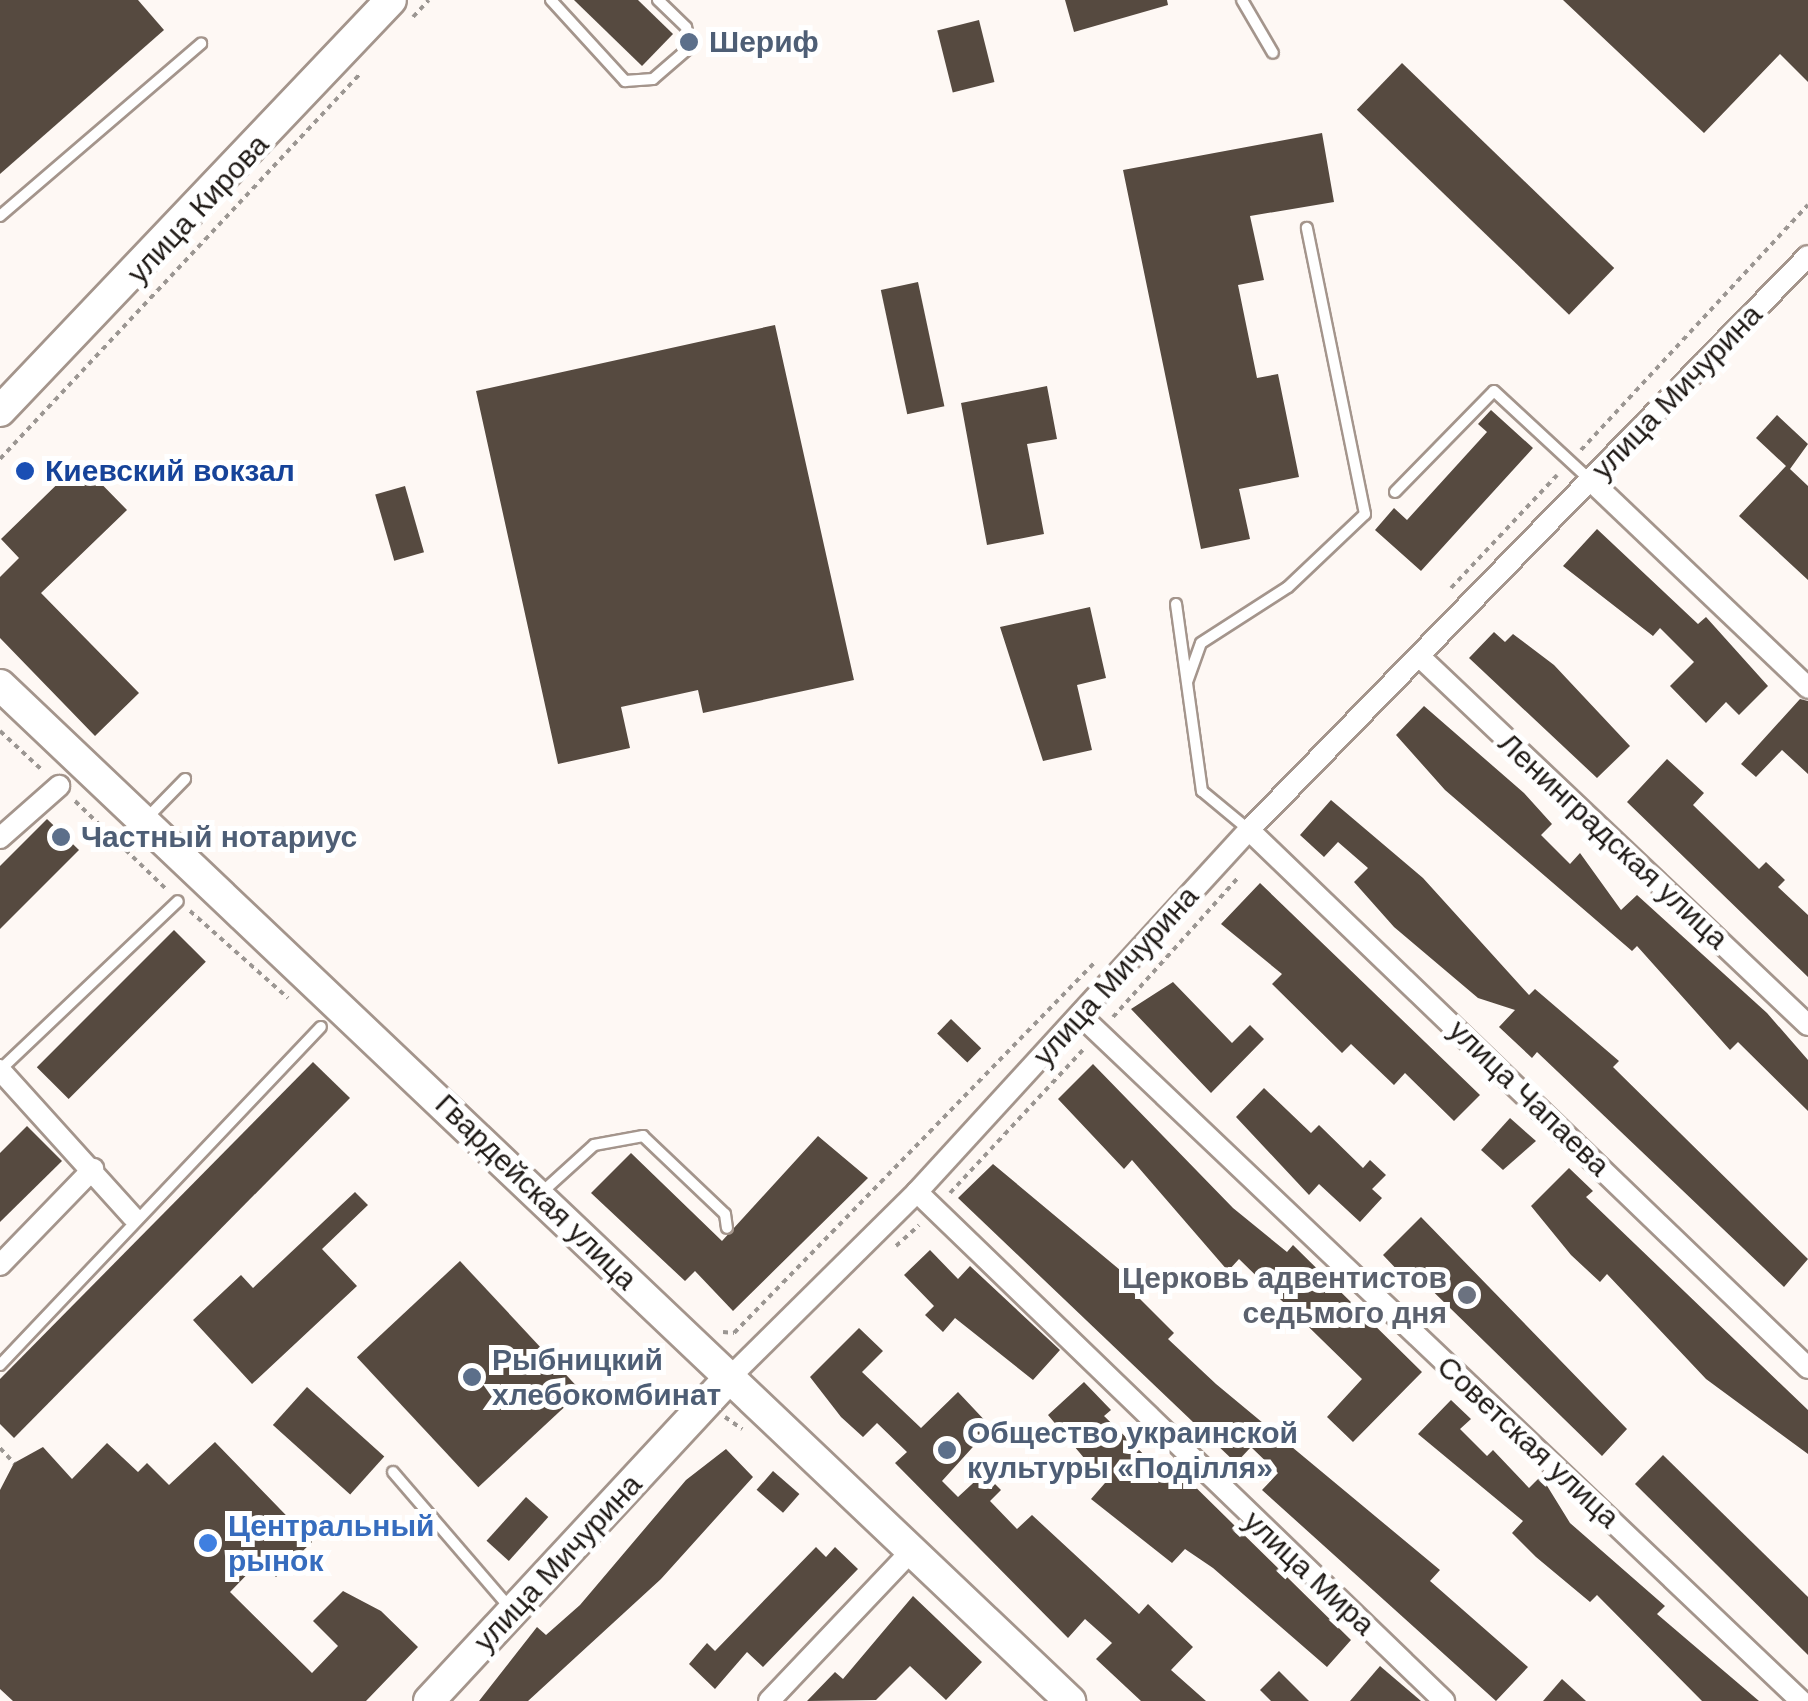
<!DOCTYPE html>
<html>
<head>
<meta charset="utf-8">
<style>
  body { margin:0 }
  #map { position:relative; width:1808px; height:1701px; overflow:hidden; background:#fef8f4; font-family:Arial,sans-serif }
  div>[style] { position:absolute }
  [style*='--x'] { left:calc(var(--x)*1px); top:calc(var(--y)*1px); width:calc(var(--w)*1px); rotate:calc(var(--a)*1deg) }
  .building>* { inset:0; background:#564a40; transform-origin:0 0 }
  .path>* { height:4px; margin-top:-2px; transform-origin:0; background:repeating-linear-gradient(90deg,#9b9692 0 5px,transparent 0 10px) }
  .roads { filter:drop-shadow(2px 0 #a4958c) drop-shadow(-2px 0 #a4958c) drop-shadow(0 2px #a4958c) drop-shadow(0 -2px #a4958c) }
  .lane>* { height:10px; margin:-5px; padding:0 5px; transform-origin:5px; border-radius:5px; background:#fff }
  .street>* { height:20px; margin:-10px; padding:0 10px; transform-origin:10px; border-radius:10px; background:#fff }
  .secondary>* { height:30px; margin:-15px; padding:0 15px; transform-origin:15px; border-radius:15px; background:#fff }
  .dots>* { width:28px; height:28px; translate:-50% -50%; box-sizing:border-box; border:5px solid #fff; border-radius:50% }
  span { translate:-50% -50%; white-space:nowrap; text-align:center; line-height:1.15; -webkit-text-stroke:10px #fff; paint-order:stroke }
  .service-label { font-size:30px; color:#4e5e75; font-weight:700 }
  .left { translate:0 -50%; text-align:left }
  .street-label { font-size:30px; color:#1f1a16 }
  .transit-label { font-size:30px; color:#164399; font-weight:700 }
  .worship-label { font-size:30px; color:#5b616d; font-weight:700 }
  .right { translate:-100% -50%; text-align:right }
  .shop-label { font-size:30px; color:#366cbe; font-weight:700 }
</style>
</head>
<body>
<div id="map">
  <div class="building">
    <div style="clip-path:polygon(0 0,138px 0,164px 30px,0 174px)"></div>
    <div style="clip-path:polygon(574px 0,638px 0,673px 34px,642px 66px)"></div>
    <div style="clip-path:polygon(1065px 0,1167px 0,1168px 5px,1074px 32px)"></div>
    <div style="clip-path:polygon(1563px 0,1808px 0,1808px 82px,1780px 54px,1704px 133px)"></div>
    <div style="left:979px;top:20px;width:64px;height:43px;rotate:76deg"></div>
    <div style="left:1402px;top:63px;width:295px;height:65px;rotate:44deg"></div>
    <div style="clip-path:polygon(1322px 133px,1334px 202px,1250px 216px,1264px 280px,1238px 285px,1257px 378px,1278px 374px,1299px 477px,1239px 489px,1250px 539px,1201px 549px,1123px 170px)"></div>
    <div style="left:918px;top:282px;width:127px;height:38px;rotate:78deg"></div>
    <div style="clip-path:polygon(775px 325px,854px 680px,703px 713px,698px 690px,621px 707px,630px 748px,558px 764px,476px 391px)"></div>
    <div style="clip-path:polygon(1047px 386px,1057px 439px,1027px 444px,1044px 534px,987px 545px,961px 403px)"></div>
    <div style="clip-path:polygon(1491px 410px,1533px 448px,1421px 571px,1375px 530px,1394px 508px,1407px 520px,1487px 432px,1478px 424px)"></div>
    <div style="clip-path:polygon(1777px 415px,1808px 444px,1790px 469px,1808px 486px,1808px 580px,1739px 516px,1786px 466px,1756px 438px)"></div>
    <div style="clip-path:polygon(80px 462px,127px 510px,41px 593px,139px 693px,95px 736px,0 638px,0 577px,19px 558px,1px 539px)"></div>
    <div style="left:405px;top:486px;width:69px;height:31px;rotate:74deg"></div>
    <div style="clip-path:polygon(1597px 529px,1698px 624px,1706px 617px,1768px 686px,1739px 715px,1726px 702px,1706px 723px,1670px 686px,1694px 662px,1660px 628px,1653px 636px,1563px 566px)"></div>
    <div style="clip-path:polygon(1090px 607px,1106px 678px,1077px 685px,1092px 750px,1043px 761px,1000px 627px)"></div>
    <div style="clip-path:polygon(1494px 632px,1505px 642px,1513px 634px,1554px 665px,1630px 746px,1597px 778px,1469px 658px)"></div>
    <div style="clip-path:polygon(1800px 699px,1808px 701px,1808px 774px,1782px 750px,1756px 777px,1741px 764px)"></div>
    <div style="clip-path:polygon(1424px 706px,1524px 793px,1552px 824px,1541px 835px,1570px 864px,1580px 853px,1621px 910px,1637px 895px,1767px 1013px,1808px 1060px,1808px 1111px,1738px 1042px,1730px 1050px,1637px 946px,1632px 951px,1445px 790px,1396px 735px)"></div>
    <div style="clip-path:polygon(1667px 759px,1704px 793px,1693px 805px,1759px 869px,1766px 862px,1785px 880px,1778px 887px,1808px 915px,1808px 977px,1627px 802px)"></div>
    <div style="clip-path:polygon(1331px 800px,1423px 878px,1529px 995px,1535px 989px,1619px 1061px,1613px 1067px,1808px 1259px,1784px 1287px,1537px 1052px,1532px 1058px,1499px 1027px,1515px 1010px,1478px 998px,1394px 927px,1354px 882px,1368px 868px,1338px 842px,1324px 857px,1300px 835px)"></div>
    <div style="clip-path:polygon(47px 819px,79px 850px,0 929px,0 866px)"></div>
    <div style="clip-path:polygon(1260px 883px,1480px 1095px,1454px 1121px,1405px 1073px,1394px 1085px,1351px 1044px,1342px 1053px,1272px 984px,1282px 974px,1221px 924px)"></div>
    <div style="left:174px;top:930px;width:45px;height:194px;rotate:45deg"></div>
    <div style="clip-path:polygon(1173px 982px,1232px 1043px,1250px 1025px,1264px 1039px,1211px 1093px,1131px 1009px)"></div>
    <div style="left:951px;top:1019px;width:42px;height:20px;rotate:44deg"></div>
    <div style="clip-path:polygon(313px 1062px,350px 1098px,14px 1438px,0 1424px,0 1379px)"></div>
    <div style="clip-path:polygon(1093px 1064px,1233px 1208px,1287px 1252px,1293px 1245px,1422px 1372px,1353px 1442px,1327px 1417px,1362px 1379px,1239px 1259px,1228px 1271px,1132px 1160px,1124px 1169px,1058px 1099px)"></div>
    <div style="clip-path:polygon(1264px 1088px,1311px 1133px,1319px 1125px,1363px 1168px,1370px 1160px,1386px 1175px,1372px 1189px,1382px 1198px,1360px 1222px,1319px 1184px,1309px 1195px,1236px 1117px)"></div>
    <div style="clip-path:polygon(1510px 1118px,1536px 1141px,1503px 1170px,1481px 1150px)"></div>
    <div style="clip-path:polygon(27px 1126px,62px 1161px,0 1222px,0 1153px)"></div>
    <div style="clip-path:polygon(818px 1136px,868px 1178px,733px 1311px,695px 1271px,685px 1281px,591px 1193px,631px 1153px,722px 1241px)"></div>
    <div style="clip-path:polygon(993px 1164px,1132px 1280px,1127px 1286px,1174px 1333px,1168px 1339px,1216px 1384px,1440px 1570px,1430px 1581px,1528px 1667px,1496px 1701px,1262px 1490px,1278px 1473px,1251px 1447px,1236px 1463px,958px 1198px)"></div>
    <div style="clip-path:polygon(1569px 1168px,1593px 1191px,1586px 1197px,1808px 1410px,1808px 1454px,1706px 1379px,1607px 1274px,1600px 1282px,1571px 1255px,1531px 1206px)"></div>
    <div style="clip-path:polygon(355px 1192px,368px 1205px,322px 1249px,357px 1286px,252px 1384px,193px 1320px,241px 1275px,253px 1288px)"></div>
    <div style="clip-path:polygon(1421px 1217px,1627px 1429px,1602px 1456px,1410px 1269px,1403px 1276px,1383px 1255px)"></div>
    <div style="clip-path:polygon(930px 1250px,958px 1279px,970px 1266px,1060px 1350px,1033px 1380px,955px 1318px,943px 1332px,925px 1315px,934px 1306px,904px 1275px)"></div>
    <div style="left:460px;top:1261px;width:178px;height:141px;rotate:47deg"></div>
    <div style="clip-path:polygon(859px 1328px,883px 1351px,862px 1372px,921px 1428px,958px 1392px,991px 1427px,942px 1481px,958px 1497px,984px 1473px,1001px 1490px,990px 1501px,1017px 1529px,1032px 1515px,1139px 1614px,1148px 1604px,1193px 1647px,1171px 1670px,1206px 1701px,1141px 1701px,1096px 1659px,1112px 1643px,1085px 1619px,1068px 1638px,895px 1463px,907px 1452px,877px 1423px,863px 1437px,841px 1417px,810px 1377px)"></div>
    <div style="clip-path:polygon(1084px 1382px,1111px 1410px,1104px 1416px,1165px 1475px,1174px 1466px,1351px 1640px,1327px 1667px,1213px 1568px,1185px 1549px,1172px 1563px,1091px 1499px,1105px 1483px,1048px 1415px)"></div>
    <div style="left:307px;top:1387px;width:104px;height:51px;rotate:42deg"></div>
    <div style="clip-path:polygon(1451px 1400px,1471px 1419px,1460px 1429px,1487px 1456px,1493px 1450px,1529px 1488px,1541px 1476px,1570px 1523px,1665px 1606px,1657px 1614px,1759px 1701px,1702px 1701px,1597px 1595px,1590px 1602px,1536px 1557px,1512px 1533px,1523px 1521px,1418px 1434px)"></div>
    <div style="clip-path:polygon(215px 1442px,312px 1542px,276px 1577px,260px 1561px,230px 1592px,312px 1673px,338px 1646px,313px 1621px,343px 1591px,381px 1611px,418px 1647px,366px 1701px,13px 1701px,0 1689px,0 1490px,14px 1463px,43px 1447px,72px 1479px,107px 1443px,138px 1472px,147px 1463px,169px 1485px)"></div>
    <div style="clip-path:polygon(726px 1449px,753px 1477px,661px 1579px,528px 1701px,479px 1701px,537px 1627px,546px 1635px,580px 1605px,686px 1480px)"></div>
    <div style="clip-path:polygon(1663px 1455px,1808px 1597px,1808px 1655px,1635px 1484px)"></div>
    <div style="left:773px;top:1471px;width:35px;height:25px;rotate:41deg"></div>
    <div style="left:526px;top:1497px;width:30px;height:59px;rotate:42deg"></div>
    <div style="clip-path:polygon(816px 1547px,826px 1557px,835px 1547px,858px 1569px,763px 1667px,747px 1652px,715px 1689px,689px 1664px,707px 1643px,715px 1651px)"></div>
    <div style="clip-path:polygon(913px 1596px,982px 1662px,946px 1700px,910px 1666px,876px 1700px,807px 1701px,835px 1672px,843px 1679px)"></div>
    <div style="clip-path:polygon(1380px 1666px,1421px 1701px,1350px 1701px)"></div>
    <div style="clip-path:polygon(1279px 1671px,1309px 1701px,1271px 1701px,1260px 1690px)"></div>
    <div style="clip-path:polygon(1562px 1679px,1586px 1701px,1543px 1701px)"></div>
  </div>
  <div class="path">
    <div style="--x:413;--y:17;--w:23;--a:-47"></div>
    <div style="--x:1581;--y:450;--w:334;--a:-47.2"></div>
    <div style="--x:0;--y:459;--w:526;--a:-46.93"></div>
    <div style="--x:1451;--y:588;--w:155;--a:-46.8"></div>
    <div style="--x:0;--y:731;--w:57;--a:42.9"></div>
    <div style="--x:75;--y:801;--w:125;--a:44"></div>
    <div style="--x:190;--y:911;--w:131;--a:41.6"></div>
    <div style="--x:1113;--y:1017;--w:186;--a:-48.1"></div>
    <div style="--x:950;--y:1193;--w:195;--a:-47.1"></div>
    <div style="--x:896;--y:1246;--w:31;--a:-42"></div>
    <div style="--x:723;--y:1332;--w:11;--a:5"></div>
    <div style="--x:734;--y:1333;--w:519;--a:-45.78"></div>
    <div style="--x:725;--y:1417;--w:21;--a:35"></div>
    <div style="--x:0;--y:1448;--w:21;--a:47"></div>
  </div>
  <div class="roads">
    <div class="lane">
      <div style="--x:551;--y:0;--w:110;--a:47.6"></div>
      <div style="--x:625;--y:81;--w:28;--a:-4"></div>
      <div style="--x:653;--y:79;--w:49;--a:-40.9"></div>
      <div style="--x:690;--y:47;--w:20;--a:-101"></div>
      <div style="--x:686;--y:27;--w:39;--a:-136"></div>
      <div style="--x:1242;--y:0;--w:61;--a:59.7"></div>
      <div style="--x:0;--y:216;--w:265;--a:-40.6"></div>
      <div style="--x:1395;--y:492;--w:141;--a:-45.6"></div>
      <div style="--x:1494;--y:391;--w:131;--a:42.8"></div>
      <div style="--x:1176;--y:604;--w:189;--a:82.1"></div>
      <div style="--x:1202;--y:791;--w:61;--a:39.7"></div>
      <div style="--x:1187;--y:682;--w:41;--a:-70.3"></div>
      <div style="--x:1201;--y:643;--w:103;--a:-32.8"></div>
      <div style="--x:1288;--y:587;--w:106;--a:-43.5"></div>
      <div style="--x:1365;--y:514;--w:292;--a:-101.5"></div>
      <div style="--x:146;--y:819;--w:56;--a:-45.7"></div>
      <div style="--x:0;--y:1070;--w:245;--a:-43.5"></div>
      <div style="--x:540;--y:1194;--w:73;--a:-42.2"></div>
      <div style="--x:594;--y:1145;--w:50;--a:-10.4"></div>
      <div style="--x:643;--y:1136;--w:113;--a:43.6"></div>
      <div style="--x:725;--y:1214;--w:14;--a:82"></div>
      <div style="--x:0;--y:1365;--w:466;--a:-46.5"></div>
      <div style="--x:393;--y:1472;--w:179;--a:49.3"></div>
    </div>
    <div class="street">
      <div style="--x:1591;--y:481;--w:300;--a:43.6"></div>
      <div style="--x:1419;--y:656;--w:536;--a:43.49"></div>
      <div style="--x:1249;--y:830;--w:776;--a:43.9"></div>
      <div style="--x:0;--y:838;--w:79;--a:-41.4"></div>
      <div style="--x:1081;--y:1016;--w:994;--a:43.57"></div>
      <div style="--x:0;--y:1070;--w:198;--a:47.9"></div>
      <div style="--x:917;--y:1192;--w:733;--a:44"></div>
      <div style="--x:0;--y:1265;--w:134;--a:-45.9"></div>
      <div style="--x:728;--y:1379;--w:266;--a:-44.7"></div>
      <div style="--x:917;--y:1192;--w:491;--a:-47.5"></div>
      <div style="--x:1249;--y:830;--w:801;--a:-45.76"></div>
      <div style="--x:769;--y:1701;--w:209;--a:-46.5"></div>
    </div>
    <div class="secondary">
      <div style="--x:0;--y:411;--w:567;--a:-46.43"></div>
      <div style="--x:0;--y:685;--w:1476;--a:43.52"></div>
      <div style="--x:429;--y:1701;--w:439;--a:-47.1"></div>
    </div>
  </div>
  <div class="dots">
    <div style="left:689px;top:42px;background:#5c6f8a"></div>
    <div style="left:25px;top:471px;background:#1a4fb4"></div>
    <div style="left:61px;top:837px;background:#5c6f8a"></div>
    <div style="left:1467px;top:1295px;background:#6b7280"></div>
    <div style="left:472px;top:1377px;background:#5c6f8a"></div>
    <div style="left:947px;top:1450px;background:#5c6f8a"></div>
    <div style="left:208px;top:1543px;background:#3f7fe0"></div>
  </div>
  <div class="service-label">
    <span class="left" style="left:709px;top:42px">Шериф</span>
    <span class="left" style="left:81px;top:837px">Частный нотариус</span>
    <span class="left" style="left:492px;top:1377px">Рыбницкий<br>хлебокомбинат</span>
    <span class="left" style="left:967px;top:1450px">Общество украинской<br>культуры «Поділля»</span>
  </div>
  <div class="street-label">
    <span style="left:198px;top:209px;rotate:-47deg">улица Кирова</span>
    <span style="left:1677px;top:392px;rotate:-46deg">улица Мичурина</span>
    <span style="left:1613px;top:841px;rotate:43deg">Ленинградская улица</span>
    <span style="left:1116px;top:976px;rotate:-48deg">улица Мичурина</span>
    <span style="left:1529px;top:1098px;rotate:44deg">улица Чапаева</span>
    <span style="left:536px;top:1192px;rotate:44deg">Гвардейская улица</span>
    <span style="left:1528px;top:1442px;rotate:43deg">Советская улица</span>
    <span style="left:558px;top:1563px;rotate:-47deg">улица Мичурина</span>
    <span style="left:1309px;top:1573px;rotate:43deg">улица Мира</span>
  </div>
  <div class="transit-label">
    <span class="left" style="left:45px;top:471px">Киевский вокзал</span>
  </div>
  <div class="worship-label">
    <span class="right" style="left:1447px;top:1295px">Церковь адвентистов<br>седьмого дня</span>
  </div>
  <div class="shop-label">
    <span class="left" style="left:228px;top:1543px">Центральный<br>рынок</span>
  </div>
</div>
</body>
</html>
